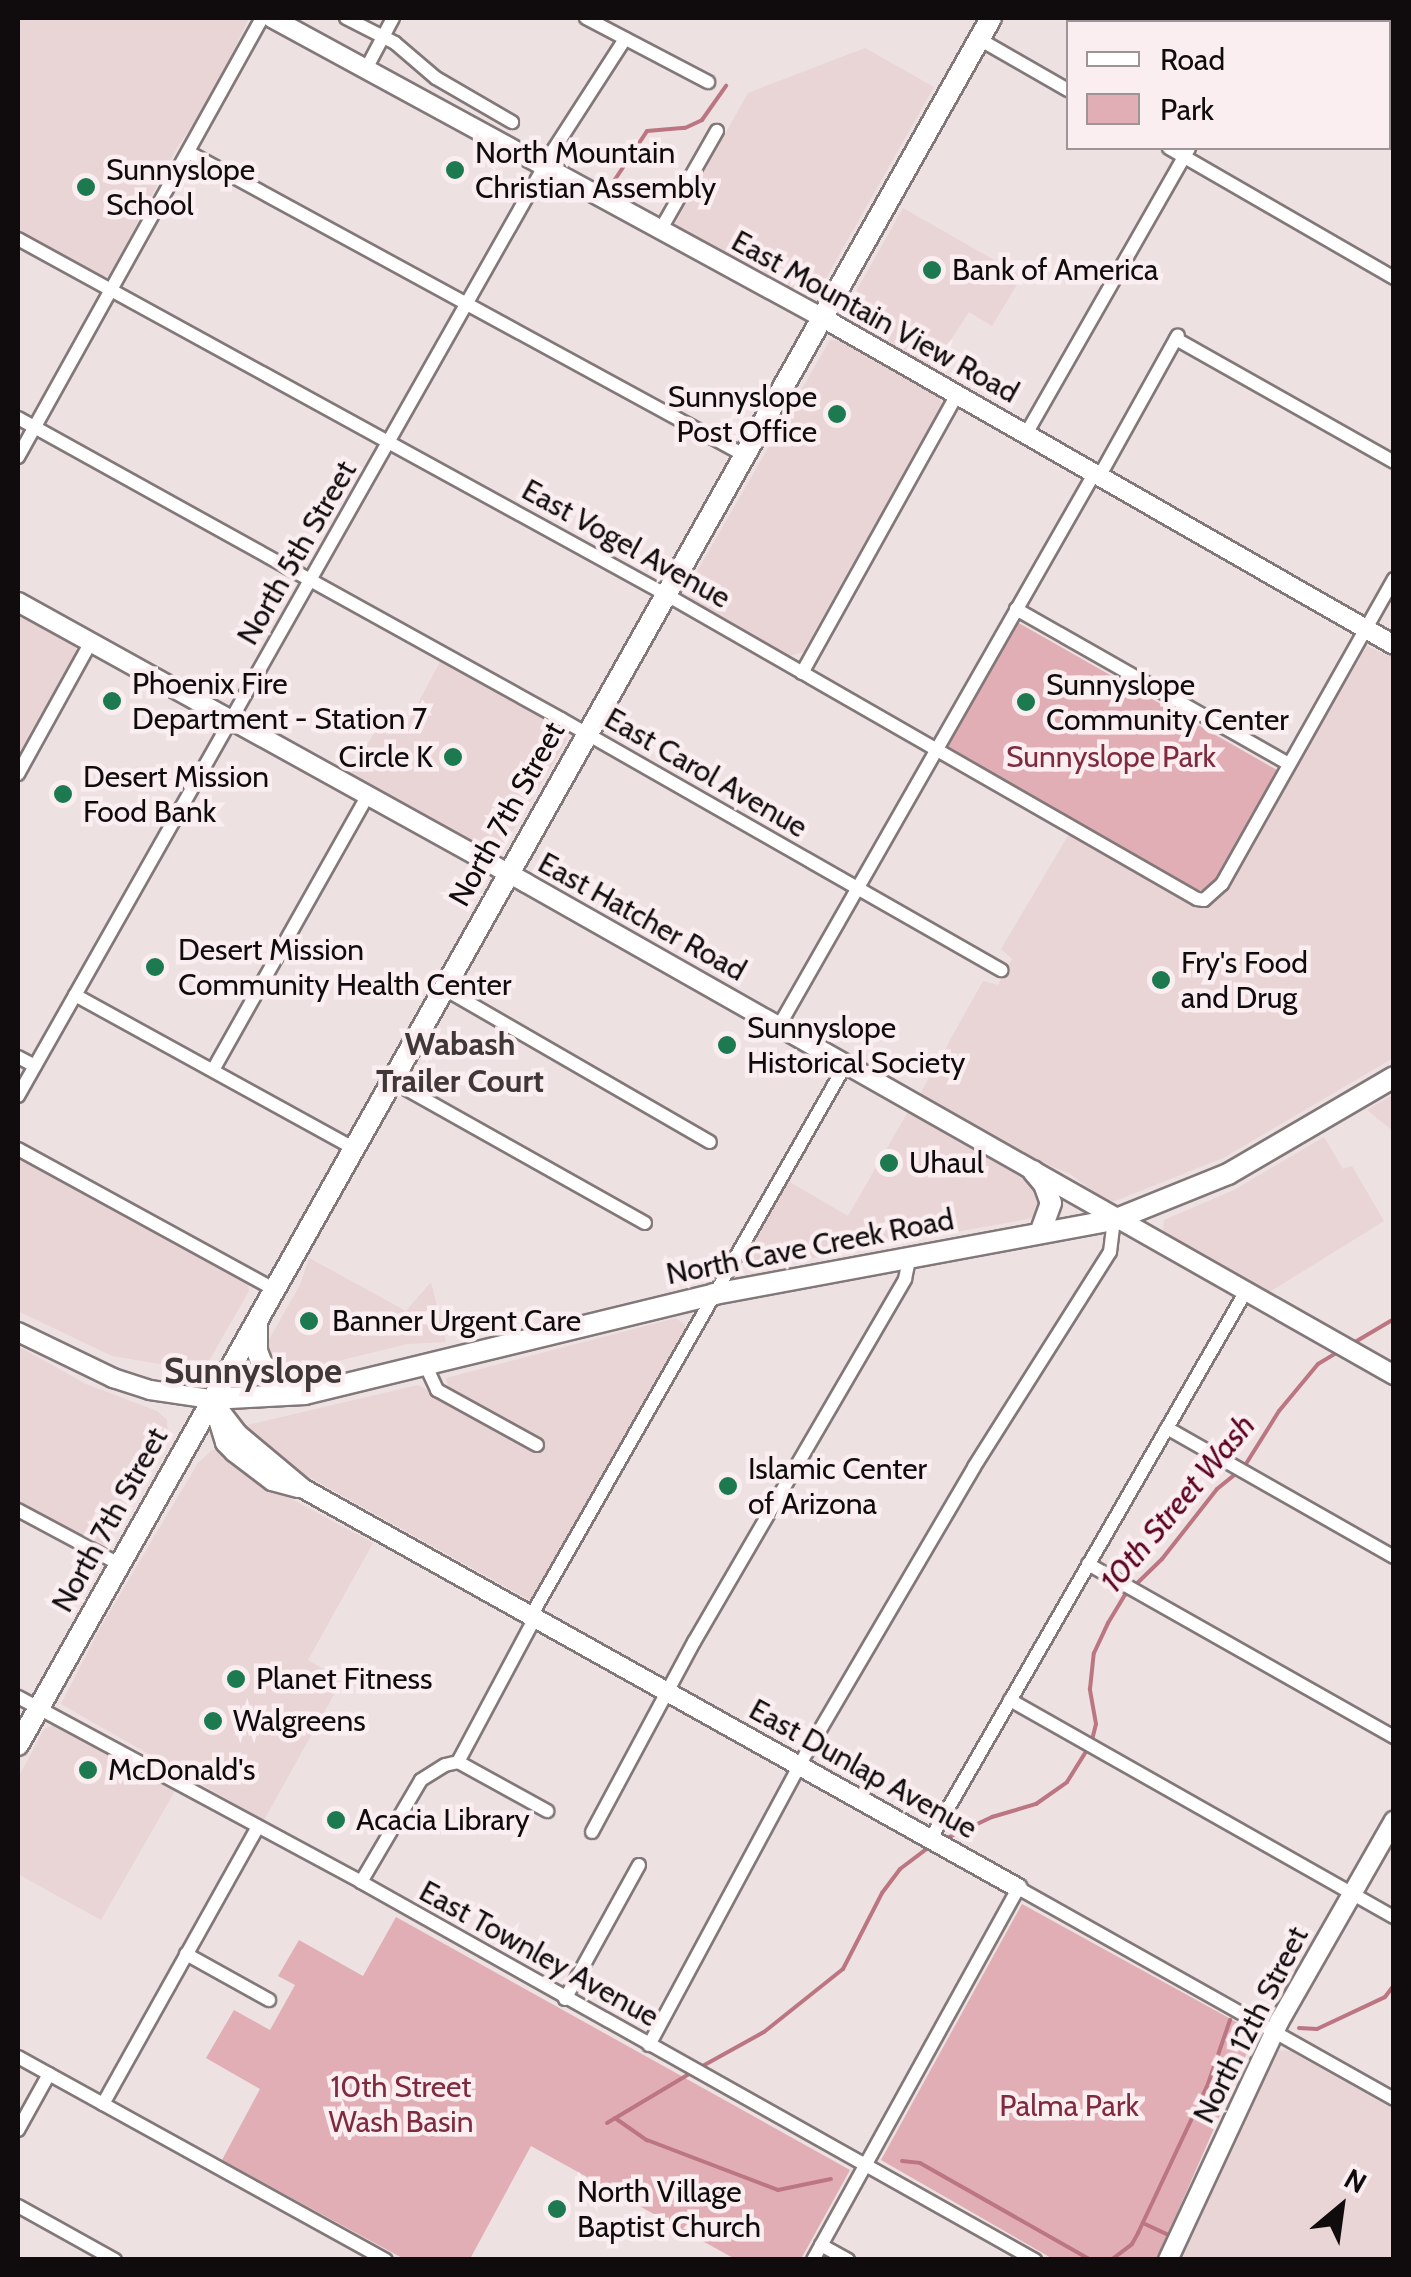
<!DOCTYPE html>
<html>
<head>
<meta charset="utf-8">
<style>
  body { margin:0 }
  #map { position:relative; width:1411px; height:2277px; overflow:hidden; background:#ede1e2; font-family:Cabin,sans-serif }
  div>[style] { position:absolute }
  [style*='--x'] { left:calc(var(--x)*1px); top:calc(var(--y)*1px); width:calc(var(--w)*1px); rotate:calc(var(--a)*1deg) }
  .built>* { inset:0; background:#e9d4d6 }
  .green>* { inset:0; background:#e2aeb5 }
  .stream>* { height:4px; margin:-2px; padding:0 2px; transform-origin:2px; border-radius:2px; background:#bc7682 }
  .roads { filter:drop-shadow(2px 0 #837879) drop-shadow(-2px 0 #837879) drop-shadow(0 2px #837879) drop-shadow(0 -2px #837879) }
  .street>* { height:12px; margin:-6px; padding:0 6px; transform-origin:6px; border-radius:6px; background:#fff }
  .secondary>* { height:18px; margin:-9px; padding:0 9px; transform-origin:9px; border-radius:9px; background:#fff }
  .primary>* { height:20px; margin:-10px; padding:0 10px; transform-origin:10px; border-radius:10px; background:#fff }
  .dots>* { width:28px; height:28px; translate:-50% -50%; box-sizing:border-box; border:5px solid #fbeef0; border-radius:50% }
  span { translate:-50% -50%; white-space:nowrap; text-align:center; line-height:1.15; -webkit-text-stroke:9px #fbeef0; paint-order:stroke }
  .poi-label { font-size:30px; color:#100c0d }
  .left { translate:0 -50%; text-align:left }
  .right { translate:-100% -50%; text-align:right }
  .street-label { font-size:30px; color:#100c0d }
  .park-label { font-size:30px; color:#802a3f }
  .neighbourhood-label { font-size:32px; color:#403738; font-weight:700 }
  .water-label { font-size:32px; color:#5c0322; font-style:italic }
  .quarter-label { font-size:35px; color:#403738; font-weight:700 }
  .frame { position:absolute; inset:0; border:20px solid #100c0d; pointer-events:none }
  .legend { position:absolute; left:1066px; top:20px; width:325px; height:130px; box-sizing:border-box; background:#fbeef0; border:2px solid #9d9495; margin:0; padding:12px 18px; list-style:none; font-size:30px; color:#100c0d }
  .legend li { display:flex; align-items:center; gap:20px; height:50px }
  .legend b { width:50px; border:2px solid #9d9495 }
  .north { position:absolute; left:1291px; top:2157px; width:100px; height:100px; -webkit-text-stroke:8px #fbeef0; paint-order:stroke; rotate:29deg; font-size:28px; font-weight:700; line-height:40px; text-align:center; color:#100c0d }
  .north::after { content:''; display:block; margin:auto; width:35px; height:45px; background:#100c0d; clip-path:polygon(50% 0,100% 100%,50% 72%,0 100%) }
</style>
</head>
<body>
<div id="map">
  <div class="built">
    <div style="clip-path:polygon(18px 18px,249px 18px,212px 97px,178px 146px,109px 276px,101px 276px,18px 230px)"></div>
    <div style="clip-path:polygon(865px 48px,934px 87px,817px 294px,802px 296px,673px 227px,748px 93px)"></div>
    <div style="clip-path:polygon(903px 208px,1022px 276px,992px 326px,969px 312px,932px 369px,848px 321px,844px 313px)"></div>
    <div style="clip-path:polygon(830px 340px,844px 341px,940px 397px,942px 405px,803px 652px,789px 656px,690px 600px,687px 589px)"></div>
    <div style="clip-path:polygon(18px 613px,73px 643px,77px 651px,18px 757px)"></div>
    <div style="clip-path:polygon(1367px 646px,1393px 658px,1393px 1058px,1225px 1157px,1115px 1201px,1104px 1200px,1070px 1174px,1024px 1155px,919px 1096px,983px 981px,998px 985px,1012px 959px,1001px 949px,1069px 834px,1189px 904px,1209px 905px,1223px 892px)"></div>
    <div style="clip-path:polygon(441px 660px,566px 732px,567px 740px,501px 850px,492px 850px,349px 778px,385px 713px,406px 726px)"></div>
    <div style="clip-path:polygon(1393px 1095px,1393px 1131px,1367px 1110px)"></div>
    <div style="clip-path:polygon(909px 1110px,1041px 1186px,1044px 1191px,1038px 1217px,752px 1269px,746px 1264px,745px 1255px,788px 1181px,848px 1216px)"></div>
    <div style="clip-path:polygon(1324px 1137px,1343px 1169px,1352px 1166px,1384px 1221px,1268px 1293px,1163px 1233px,1164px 1220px,1234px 1190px)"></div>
    <div style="clip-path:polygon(18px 1155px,248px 1283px,249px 1291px,206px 1366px,196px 1370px,112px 1356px,18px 1311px)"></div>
    <div style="clip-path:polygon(309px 1258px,406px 1311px,431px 1282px,446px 1342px,407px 1344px,301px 1370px,271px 1364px,267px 1343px,300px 1285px)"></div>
    <div style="clip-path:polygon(676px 1318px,685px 1325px,685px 1334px,531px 1601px,273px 1457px,243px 1426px,418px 1385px,536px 1453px,543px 1440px,448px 1387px,446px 1378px)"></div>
    <div style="clip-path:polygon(18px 1346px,86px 1384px,157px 1411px,167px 1420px,168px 1438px,146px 1466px,106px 1546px,98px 1547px,18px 1502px)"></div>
    <div style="clip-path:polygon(212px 1450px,220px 1450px,271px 1488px,373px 1543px,308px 1660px,342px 1680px,264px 1820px,61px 1704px,100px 1628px,198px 1463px)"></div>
    <div style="clip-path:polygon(56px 1724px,176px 1789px,101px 1920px,18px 1874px,18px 1778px,44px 1729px)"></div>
    <div style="clip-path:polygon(1279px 2050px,1290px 2051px,1393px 2109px,1393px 2259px,1178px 2260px)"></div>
  </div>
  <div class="green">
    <div style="clip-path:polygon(1017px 622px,1277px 770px,1278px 776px,1212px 888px,1197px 891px,949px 749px,947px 743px)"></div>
    <div style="clip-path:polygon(1022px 1904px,1249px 2029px,1254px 2037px,1157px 2259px,1053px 2259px,881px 2160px)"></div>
    <div style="clip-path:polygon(396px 1917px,850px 2170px,801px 2259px,735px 2259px,531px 2146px,470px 2259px,404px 2259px,222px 2160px,260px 2089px,206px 2058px,234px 2010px,270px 2030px,295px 1985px,278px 1976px,299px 1940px,363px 1976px)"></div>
  </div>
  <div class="stream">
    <div style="--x:610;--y:187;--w:67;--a:-56.5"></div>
    <div style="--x:647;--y:131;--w:38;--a:-5"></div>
    <div style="--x:685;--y:128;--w:19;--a:-25"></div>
    <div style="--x:702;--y:120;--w:42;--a:-54.8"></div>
    <div style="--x:1350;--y:1345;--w:51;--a:-30.6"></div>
    <div style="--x:1244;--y:1467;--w:66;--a:-58"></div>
    <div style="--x:1279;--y:1411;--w:61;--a:-50.3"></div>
    <div style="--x:1318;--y:1364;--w:23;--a:-31"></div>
    <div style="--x:1092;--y:1740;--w:16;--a:-76"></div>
    <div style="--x:1096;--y:1724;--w:36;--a:-100"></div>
    <div style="--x:1090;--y:1689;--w:36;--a:-84"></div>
    <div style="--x:1094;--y:1653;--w:33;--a:-65"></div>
    <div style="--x:1108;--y:1623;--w:33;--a:-59"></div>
    <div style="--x:1125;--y:1595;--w:52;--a:-44.2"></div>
    <div style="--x:1162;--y:1559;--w:89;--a:-51.8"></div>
    <div style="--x:1217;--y:1489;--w:26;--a:-39"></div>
    <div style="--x:945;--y:1839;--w:52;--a:-25.1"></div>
    <div style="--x:992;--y:1817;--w:46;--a:-16.5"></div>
    <div style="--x:1036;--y:1804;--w:38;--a:-35"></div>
    <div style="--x:1067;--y:1782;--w:39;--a:-58"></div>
    <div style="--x:1299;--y:2028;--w:18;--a:3"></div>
    <div style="--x:1317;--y:2029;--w:75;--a:-25.2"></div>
    <div style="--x:1385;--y:1997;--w:15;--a:-53"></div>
    <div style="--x:699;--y:2068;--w:74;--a:-29"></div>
    <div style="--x:764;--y:2032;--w:101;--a:-38.6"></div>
    <div style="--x:843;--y:1969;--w:85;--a:-62.8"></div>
    <div style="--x:882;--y:1893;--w:30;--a:-53"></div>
    <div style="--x:900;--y:1869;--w:40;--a:-37"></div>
    <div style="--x:615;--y:2118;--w:39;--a:35"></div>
    <div style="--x:647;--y:2140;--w:140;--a:20.9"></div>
    <div style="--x:778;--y:2190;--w:54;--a:-11.7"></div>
    <div style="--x:607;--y:2123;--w:98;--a:-30.8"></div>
    <div style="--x:902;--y:2161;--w:18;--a:6"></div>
    <div style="--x:920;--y:2163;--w:197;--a:29.6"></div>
    <div style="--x:1145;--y:2224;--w:31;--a:25"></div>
    <div style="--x:1111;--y:2260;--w:26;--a:-37"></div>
    <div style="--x:1132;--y:2244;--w:13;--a:-61"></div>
    <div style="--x:1138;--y:2233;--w:165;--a:-64.8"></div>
    <div style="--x:1208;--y:2084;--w:68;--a:-71"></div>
  </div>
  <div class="roads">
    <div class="street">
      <div style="--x:346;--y:18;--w:55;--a:27"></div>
      <div style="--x:395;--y:43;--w:54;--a:40.5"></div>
      <div style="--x:436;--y:78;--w:88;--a:30.1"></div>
      <div style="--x:586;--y:18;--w:138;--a:27.7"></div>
      <div style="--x:1259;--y:22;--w:5;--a:-53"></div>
      <div style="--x:979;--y:39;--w:103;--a:29.8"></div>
      <div style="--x:366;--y:69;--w:58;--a:-62.1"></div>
      <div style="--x:1169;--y:148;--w:260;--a:30"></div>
      <div style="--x:190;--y:153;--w:631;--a:28.6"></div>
      <div style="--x:661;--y:229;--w:113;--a:-60.3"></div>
      <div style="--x:18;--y:239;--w:740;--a:28.75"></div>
      <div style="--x:667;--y:595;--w:611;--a:29.84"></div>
      <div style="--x:1197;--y:899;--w:7;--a:8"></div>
      <div style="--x:1204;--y:900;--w:24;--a:-42"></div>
      <div style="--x:1222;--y:884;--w:350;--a:-60.6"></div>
      <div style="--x:1176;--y:339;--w:250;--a:29.4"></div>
      <div style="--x:18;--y:418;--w:621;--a:29"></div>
      <div style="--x:561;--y:719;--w:507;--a:29.7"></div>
      <div style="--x:1026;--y:434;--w:329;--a:-60.3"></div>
      <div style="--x:18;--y:457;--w:502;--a:-60.93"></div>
      <div style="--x:1099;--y:477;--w:162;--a:-60.9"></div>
      <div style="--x:1016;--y:609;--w:314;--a:29.6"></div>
      <div style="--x:802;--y:673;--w:319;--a:-60.9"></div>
      <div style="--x:18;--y:774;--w:151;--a:-61.1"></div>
      <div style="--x:443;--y:988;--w:308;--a:30"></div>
      <div style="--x:75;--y:995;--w:320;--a:28.8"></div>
      <div style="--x:779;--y:1026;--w:636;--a:-60.29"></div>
      <div style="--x:18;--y:1057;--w:19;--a:28"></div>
      <div style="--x:213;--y:1070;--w:316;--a:-60.6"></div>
      <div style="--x:392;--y:1081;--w:290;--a:29.3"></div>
      <div style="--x:18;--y:1096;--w:1088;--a:-60.49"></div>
      <div style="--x:554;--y:149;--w:131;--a:-57.2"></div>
      <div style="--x:18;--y:1149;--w:292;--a:28.7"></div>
      <div style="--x:425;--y:1364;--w:29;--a:65"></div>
      <div style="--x:437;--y:1390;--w:114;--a:28.8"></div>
      <div style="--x:1167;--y:1428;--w:261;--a:29.6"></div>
      <div style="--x:18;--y:1510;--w:117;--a:28.1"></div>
      <div style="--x:1088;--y:1564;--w:352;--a:29.5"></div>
      <div style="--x:531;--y:1616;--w:636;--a:-60.29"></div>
      <div style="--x:18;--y:1697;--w:390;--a:28.3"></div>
      <div style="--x:361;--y:1882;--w:773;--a:29.29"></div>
      <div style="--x:1010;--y:1700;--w:441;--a:29.5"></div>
      <div style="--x:458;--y:1762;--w:102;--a:28.8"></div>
      <div style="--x:592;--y:1832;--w:216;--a:-61.8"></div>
      <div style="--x:694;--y:1642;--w:420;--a:-59.8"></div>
      <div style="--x:905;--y:1279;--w:25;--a:-78"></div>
      <div style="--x:931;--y:1838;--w:631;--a:-60.06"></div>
      <div style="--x:361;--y:1882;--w:118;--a:-59.5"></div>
      <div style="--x:421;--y:1780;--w:28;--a:-32"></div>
      <div style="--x:445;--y:1765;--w:13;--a:-13"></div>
      <div style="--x:458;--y:1762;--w:163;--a:-61.9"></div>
      <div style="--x:186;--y:1954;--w:95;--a:29"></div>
      <div style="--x:565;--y:1999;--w:153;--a:-61.1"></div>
      <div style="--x:649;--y:2045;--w:333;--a:-61.7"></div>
      <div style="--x:807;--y:1752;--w:330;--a:-59.6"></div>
      <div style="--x:974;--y:1467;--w:254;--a:-57.7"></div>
      <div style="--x:1110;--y:1252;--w:32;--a:-83"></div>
      <div style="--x:18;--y:2057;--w:420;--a:28.9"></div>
      <div style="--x:103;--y:2104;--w:317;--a:-60.8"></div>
      <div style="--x:18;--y:2130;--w:64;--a:-61"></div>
      <div style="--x:18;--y:2206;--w:111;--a:29.1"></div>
      <div style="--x:821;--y:2245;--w:31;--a:29"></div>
      <div style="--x:813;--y:2260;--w:425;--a:-61.1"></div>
      <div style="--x:1018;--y:1888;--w:431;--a:29.3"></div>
    </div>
    <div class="secondary">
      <div style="--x:272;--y:18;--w:627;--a:28.57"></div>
      <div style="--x:823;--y:318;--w:658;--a:29.8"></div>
      <div style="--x:18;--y:602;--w:581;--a:28.95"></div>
      <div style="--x:526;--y:883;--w:998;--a:29.55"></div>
      <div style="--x:18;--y:1332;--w:106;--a:25.8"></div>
      <div style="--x:113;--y:1378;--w:39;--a:18"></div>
      <div style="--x:150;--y:1390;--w:62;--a:8.4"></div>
      <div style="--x:211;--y:1399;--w:44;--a:52.4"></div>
      <div style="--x:238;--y:1434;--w:86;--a:39.8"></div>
      <div style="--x:304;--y:1489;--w:818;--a:29.2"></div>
      <div style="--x:216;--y:1413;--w:31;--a:73"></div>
      <div style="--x:225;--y:1443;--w:13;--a:45"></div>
      <div style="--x:234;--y:1452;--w:48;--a:37.3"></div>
      <div style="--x:272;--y:1481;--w:27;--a:15"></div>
      <div style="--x:1168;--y:2260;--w:263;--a:-65"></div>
      <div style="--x:1279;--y:2022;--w:232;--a:-60.3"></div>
    </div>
    <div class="primary">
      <div style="--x:1033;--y:1171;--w:17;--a:50"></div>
      <div style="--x:1044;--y:1184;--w:20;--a:70"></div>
      <div style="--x:1051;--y:1203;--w:32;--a:110"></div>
      <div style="--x:257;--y:1324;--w:27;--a:90"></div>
      <div style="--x:257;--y:1351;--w:14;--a:69"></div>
      <div style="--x:262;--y:1364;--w:25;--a:37"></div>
      <div style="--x:282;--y:1379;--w:34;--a:15"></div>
      <div style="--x:211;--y:1399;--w:94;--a:-3"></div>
      <div style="--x:305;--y:1394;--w:421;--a:-13.7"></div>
      <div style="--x:714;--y:1294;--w:407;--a:-10.5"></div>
      <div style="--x:1114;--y:1220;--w:123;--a:-22"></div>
      <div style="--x:1228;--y:1174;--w:192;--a:-30.3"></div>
      <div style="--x:18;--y:1745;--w:1982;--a:-60.6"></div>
    </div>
  </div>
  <div class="dots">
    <div style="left:455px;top:170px;background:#1c7950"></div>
    <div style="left:86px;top:187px;background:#1c7950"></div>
    <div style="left:932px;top:270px;background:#1c7950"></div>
    <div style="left:837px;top:414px;background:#1c7950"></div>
    <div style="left:112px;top:701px;background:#1c7950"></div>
    <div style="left:1026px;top:702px;background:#1c7950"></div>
    <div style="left:453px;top:757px;background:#1c7950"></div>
    <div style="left:63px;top:794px;background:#1c7950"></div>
    <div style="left:155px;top:967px;background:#1c7950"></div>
    <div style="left:1161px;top:980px;background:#1c7950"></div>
    <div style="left:727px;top:1045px;background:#1c7950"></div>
    <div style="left:889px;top:1163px;background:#1c7950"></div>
    <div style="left:309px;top:1321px;background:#1c7950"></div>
    <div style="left:728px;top:1486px;background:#1c7950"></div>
    <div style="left:236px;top:1679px;background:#1c7950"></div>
    <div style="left:213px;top:1721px;background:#1c7950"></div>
    <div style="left:88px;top:1770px;background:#1c7950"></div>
    <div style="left:336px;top:1820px;background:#1c7950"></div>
    <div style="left:557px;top:2209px;background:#1c7950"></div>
  </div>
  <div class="poi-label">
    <span class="left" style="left:475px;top:170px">North Mountain<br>Christian Assembly</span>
    <span class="left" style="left:106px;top:187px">Sunnyslope<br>School</span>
    <span class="left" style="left:952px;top:270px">Bank of America</span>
    <span class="right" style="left:817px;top:414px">Sunnyslope<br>Post Office</span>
    <span class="left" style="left:132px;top:701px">Phoenix Fire<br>Department - Station 7</span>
    <span class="left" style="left:1046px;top:702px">Sunnyslope<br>Community Center</span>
    <span class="right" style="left:433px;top:757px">Circle K</span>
    <span class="left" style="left:83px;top:794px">Desert Mission<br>Food Bank</span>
    <span class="left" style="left:178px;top:967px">Desert Mission<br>Community Health Center</span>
    <span class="left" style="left:1181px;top:980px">Fry's Food<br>and Drug</span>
    <span class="left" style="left:747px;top:1045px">Sunnyslope<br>Historical Society</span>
    <span class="left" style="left:909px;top:1163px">Uhaul</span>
    <span class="left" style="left:332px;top:1321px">Banner Urgent Care</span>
    <span class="left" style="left:748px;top:1486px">Islamic Center<br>of Arizona</span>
    <span class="left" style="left:256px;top:1679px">Planet Fitness</span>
    <span class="left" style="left:233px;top:1721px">Walgreens</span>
    <span class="left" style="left:108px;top:1770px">McDonald's</span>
    <span class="left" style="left:356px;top:1820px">Acacia Library</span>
    <span class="left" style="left:577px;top:2209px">North Village<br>Baptist Church</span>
  </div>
  <div class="street-label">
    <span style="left:875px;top:317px;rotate:29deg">East Mountain View Road</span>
    <span style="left:626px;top:544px;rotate:29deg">East Vogel Avenue</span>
    <span style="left:297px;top:553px;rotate:-60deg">North 5th Street</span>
    <span style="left:706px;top:773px;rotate:30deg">East Carol Avenue</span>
    <span style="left:507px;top:814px;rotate:-61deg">North 7th Street</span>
    <span style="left:642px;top:917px;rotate:29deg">East Hatcher Road</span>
    <span style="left:810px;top:1247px;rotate:-11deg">North Cave Creek Road</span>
    <span style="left:110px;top:1520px;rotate:-61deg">North 7th Street</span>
    <span style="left:863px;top:1769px;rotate:29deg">East Dunlap Avenue</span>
    <span style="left:539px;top:1954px;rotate:29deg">East Townley Avenue</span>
    <span style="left:1251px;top:2025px;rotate:-63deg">North 12th Street</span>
  </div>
  <div class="park-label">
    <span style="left:1111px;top:757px">Sunnyslope Park</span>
    <span style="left:401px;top:2104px">10th Street<br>Wash Basin</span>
    <span style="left:1069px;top:2106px">Palma Park</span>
  </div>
  <div class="neighbourhood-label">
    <span style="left:460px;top:1063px">Wabash<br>Trailer Court</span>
  </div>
  <div class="water-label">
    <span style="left:1178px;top:1503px;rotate:-50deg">10th Street Wash</span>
  </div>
  <div class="quarter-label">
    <span style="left:253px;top:1371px">Sunnyslope</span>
  </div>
  <div class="frame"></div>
  <ul class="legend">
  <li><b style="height:12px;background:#fff"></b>Road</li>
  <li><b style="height:28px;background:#e2aeb5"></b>Park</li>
  </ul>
  <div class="north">N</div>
</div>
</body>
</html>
